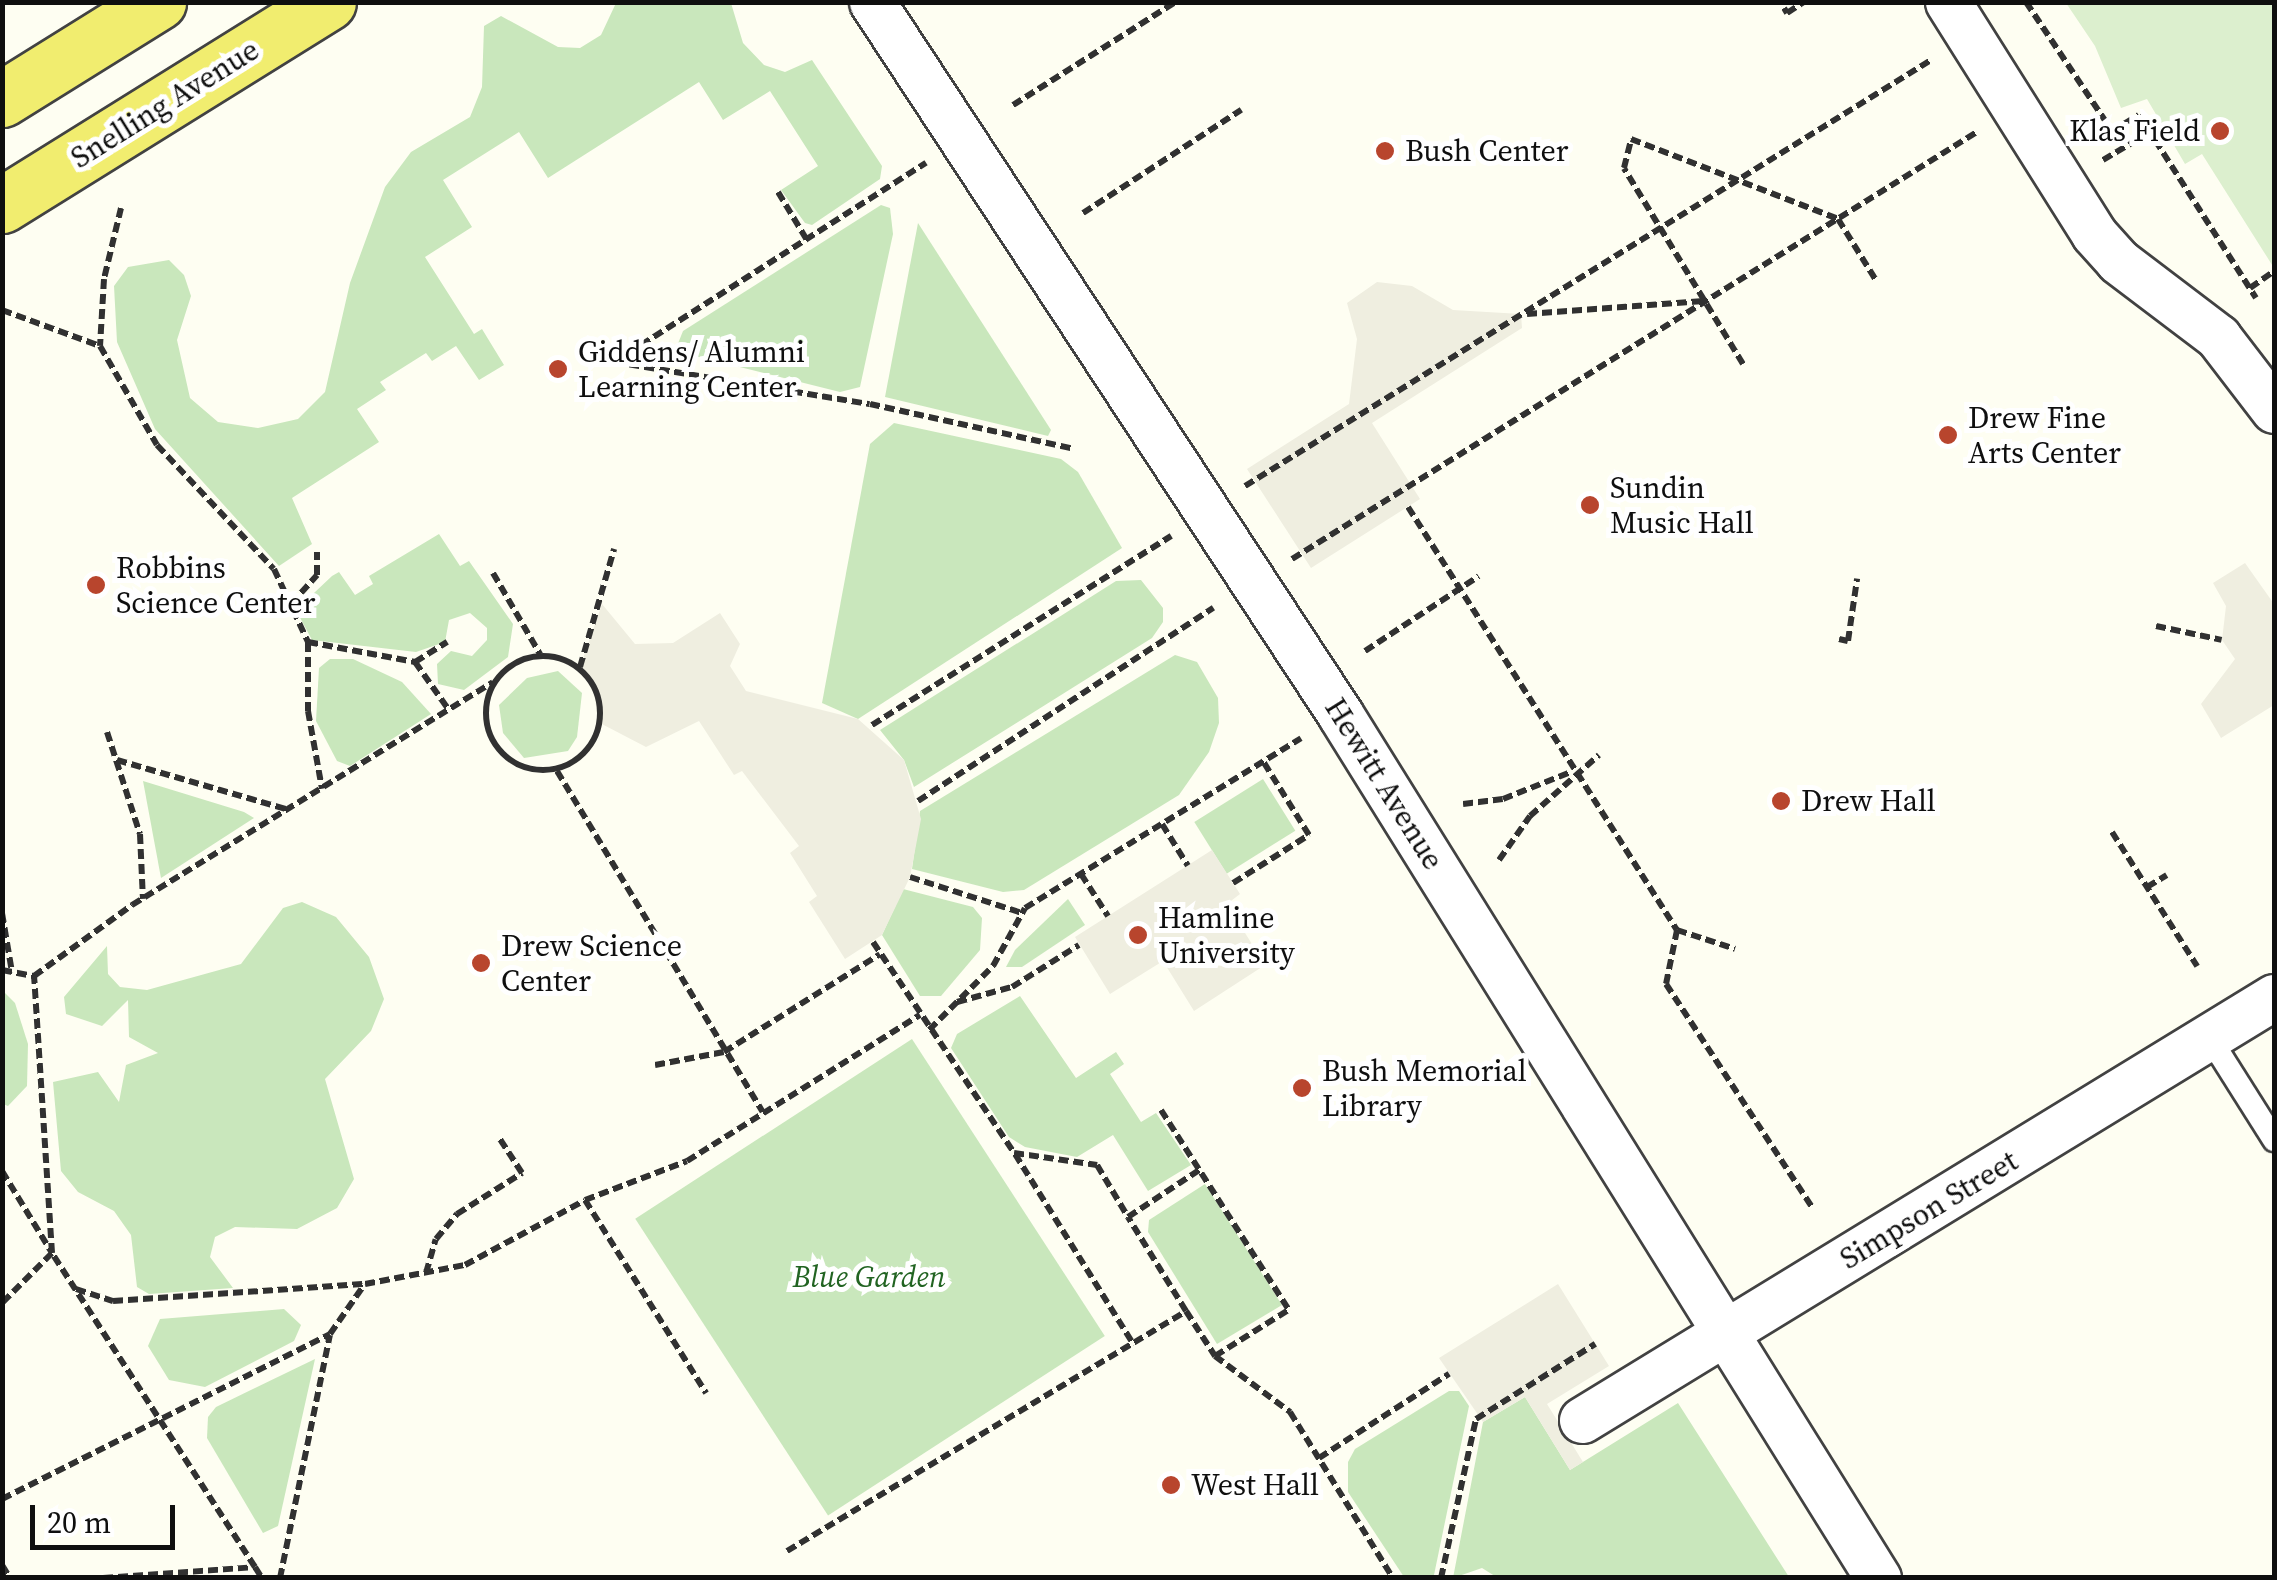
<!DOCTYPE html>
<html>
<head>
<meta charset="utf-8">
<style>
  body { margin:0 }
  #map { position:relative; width:2277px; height:1580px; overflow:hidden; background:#fefef2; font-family:"Source Serif 4",serif }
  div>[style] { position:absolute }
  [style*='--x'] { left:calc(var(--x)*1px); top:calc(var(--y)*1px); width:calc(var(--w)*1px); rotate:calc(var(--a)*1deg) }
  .green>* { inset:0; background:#c9e7bc; transform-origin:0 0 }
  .pitch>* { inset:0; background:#dcefce }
  .plaza>* { inset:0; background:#efeee0 }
  .path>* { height:6px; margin-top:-3px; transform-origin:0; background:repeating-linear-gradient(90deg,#313131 0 10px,transparent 0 15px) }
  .path>.ring { margin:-3px; padding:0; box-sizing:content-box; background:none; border:6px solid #313131; border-radius:50% }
  .roads { filter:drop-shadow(2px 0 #424242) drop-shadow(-2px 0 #424242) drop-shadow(0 2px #424242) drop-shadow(0 -2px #424242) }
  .lane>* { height:22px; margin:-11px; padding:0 11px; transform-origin:11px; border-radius:11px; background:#fff }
  .street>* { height:45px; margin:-22.5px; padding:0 22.5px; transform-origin:22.5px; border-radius:22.5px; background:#fff }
  .primary>* { height:55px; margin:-27.5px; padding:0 27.5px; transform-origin:27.5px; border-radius:27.5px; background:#f1ed6f }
  .dots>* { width:28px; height:28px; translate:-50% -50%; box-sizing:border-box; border:5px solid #fff; border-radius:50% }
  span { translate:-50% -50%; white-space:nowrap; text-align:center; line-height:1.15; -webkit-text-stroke:10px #fff; paint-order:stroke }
  .street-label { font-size:30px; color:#0f0f0f }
  .poi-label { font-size:30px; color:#0f0f0f }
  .right { translate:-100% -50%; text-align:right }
  .left { translate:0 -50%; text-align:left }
  .park-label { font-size:30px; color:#226422; font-style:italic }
  .frame { position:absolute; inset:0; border:5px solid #0f0f0f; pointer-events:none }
  .scale { position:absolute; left:30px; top:1505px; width:145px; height:45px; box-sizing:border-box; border:5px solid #0f0f0f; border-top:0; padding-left:12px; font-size:30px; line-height:35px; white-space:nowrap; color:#0f0f0f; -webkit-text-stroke:8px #fff; paint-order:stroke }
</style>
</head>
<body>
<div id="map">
  <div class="green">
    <div style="clip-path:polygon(616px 3px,731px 3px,743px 43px,764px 65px,785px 72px,812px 60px,882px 166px,880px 179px,812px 225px,805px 223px,781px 190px,818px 166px,770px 91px,723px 120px,699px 82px,548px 178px,519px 132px,443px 180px,472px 227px,425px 257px,474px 334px,482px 329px,504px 365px,479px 380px,456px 346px,432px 361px,426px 353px,380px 382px,386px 390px,357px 409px,379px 442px,292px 498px,312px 544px,279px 566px,155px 429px,117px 342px,114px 286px,128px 267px,169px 260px,184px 275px,191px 296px,177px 340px,190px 398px,218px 422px,258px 428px,298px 419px,325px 392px,350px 283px,385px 187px,411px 152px,470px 117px,482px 87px,484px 26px,501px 16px,558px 47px,580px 48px,601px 35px)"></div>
    <div style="clip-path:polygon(881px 205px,890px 208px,893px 234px,860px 387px,840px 392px,675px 351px,683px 331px)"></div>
    <div style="clip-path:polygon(918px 223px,1051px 430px,1048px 436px,885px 397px)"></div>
    <div style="clip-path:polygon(894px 423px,1061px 459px,1078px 472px,1122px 548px,858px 719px,822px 703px,870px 444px)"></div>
    <div style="clip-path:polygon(439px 534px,460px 566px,469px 561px,513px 624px,508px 657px,464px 690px,438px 684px,437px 664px,451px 651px,472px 656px,487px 640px,487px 628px,470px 613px,449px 620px,445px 642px,416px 652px,312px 640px,296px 610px,332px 576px,339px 572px,355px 595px,373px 584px,369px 576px)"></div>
    <div style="clip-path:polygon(1141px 580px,1163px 608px,1163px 622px,1152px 638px,914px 787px,904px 760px,880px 730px,1116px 581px)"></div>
    <div style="clip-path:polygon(1175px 655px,1197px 662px,1218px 698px,1219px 723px,1209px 752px,1179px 795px,1024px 890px,1003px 892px,912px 869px,920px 811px)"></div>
    <div style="clip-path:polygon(330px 659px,353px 659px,402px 682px,431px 714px,350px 766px,337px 761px,316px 721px,319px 668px)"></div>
    <div style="clip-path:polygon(558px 671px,582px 693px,577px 737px,568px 751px,524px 758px,503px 733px,499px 705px,527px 678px)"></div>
    <div style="left:1263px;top:779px;width:61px;height:81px;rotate:58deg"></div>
    <div style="clip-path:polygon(143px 781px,244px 812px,254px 818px,161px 878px)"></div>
    <div style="clip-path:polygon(903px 889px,973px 907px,982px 918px,980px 950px,941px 996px,920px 996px,882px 935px)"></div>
    <div style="clip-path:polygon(1068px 899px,1085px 925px,1022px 967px,1006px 967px,1015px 950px)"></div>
    <div style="clip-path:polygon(302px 902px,336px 917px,369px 957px,384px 999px,371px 1031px,325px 1079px,354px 1179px,337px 1208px,297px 1229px,235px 1227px,215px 1237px,210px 1257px,233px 1288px,149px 1294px,137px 1287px,131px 1235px,114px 1211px,78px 1192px,61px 1171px,53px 1082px,98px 1072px,119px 1102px,126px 1065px,158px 1053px,129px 1037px,128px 1000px,102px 1026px,66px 1014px,64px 997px,107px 946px,108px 974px,120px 987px,147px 990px,241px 964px,283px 908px)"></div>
    <div style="clip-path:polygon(2px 990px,15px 1003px,28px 1044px,27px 1086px,8px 1106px,3px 1104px)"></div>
    <div style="clip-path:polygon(1020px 996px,1076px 1078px,1116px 1052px,1124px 1064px,1110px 1074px,1141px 1122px,1156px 1113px,1191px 1165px,1148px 1191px,1113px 1135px,1077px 1157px,1025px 1147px,1009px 1137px,951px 1048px,957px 1034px)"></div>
    <div style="left:912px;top:1039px;width:354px;height:330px;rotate:57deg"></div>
    <div style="clip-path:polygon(1205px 1184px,1282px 1305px,1217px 1344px,1148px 1232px,1149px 1220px)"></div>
    <div style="clip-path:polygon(284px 1309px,301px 1325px,294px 1341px,205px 1387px,169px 1380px,148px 1346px,160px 1319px)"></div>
    <div style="clip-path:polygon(315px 1359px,278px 1526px,263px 1533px,207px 1438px,208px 1417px,216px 1407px)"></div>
    <div style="clip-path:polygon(1449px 1391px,1459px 1391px,1469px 1406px,1434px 1575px,1404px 1577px,1348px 1492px,1348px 1462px,1355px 1449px)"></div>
    <div style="clip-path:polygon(1525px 1397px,1570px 1470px,1678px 1403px,1789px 1577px,1498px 1578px,1482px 1568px,1453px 1578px,1483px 1422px)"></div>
  </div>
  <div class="pitch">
    <div style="clip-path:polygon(2066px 3px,2274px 3px,2274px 268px,2202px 154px,2185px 164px,2147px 99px,2121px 108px,2095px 46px)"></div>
  </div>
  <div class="plaza">
    <div style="clip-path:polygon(1377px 282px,1412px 286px,1453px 310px,1521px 314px,1522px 328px,1372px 423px,1420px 499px,1311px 568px,1247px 469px,1349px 404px,1357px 339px,1347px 303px)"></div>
    <div style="clip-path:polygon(2245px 563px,2274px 604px,2274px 705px,2221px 738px,2201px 704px,2235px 659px,2222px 640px,2226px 606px,2213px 583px)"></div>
    <div style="clip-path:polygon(602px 604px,635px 644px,673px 643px,720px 613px,740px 644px,730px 666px,746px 691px,858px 719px,904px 760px,921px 819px,910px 877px,882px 935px,845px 959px,809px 902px,817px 896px,790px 853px,799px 846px,742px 771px,734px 775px,699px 721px,646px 747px,598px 722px,593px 683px,580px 667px)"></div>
    <div style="clip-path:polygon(1212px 850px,1240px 894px,1227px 904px,1265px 965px,1194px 1011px,1163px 961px,1110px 994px,1075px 937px)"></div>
    <div style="clip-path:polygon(1558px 1284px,1609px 1366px,1547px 1404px,1583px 1462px,1570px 1470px,1525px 1397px,1483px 1422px,1439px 1358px)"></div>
  </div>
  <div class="path">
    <div style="--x:2026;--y:2;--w:155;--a:56.3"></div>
    <div style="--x:2112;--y:131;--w:31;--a:-31"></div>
    <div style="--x:2139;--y:115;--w:217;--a:57.4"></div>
    <div style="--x:1784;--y:8;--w:6;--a:59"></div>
    <div style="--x:1787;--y:13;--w:20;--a:-33"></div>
    <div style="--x:1013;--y:105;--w:192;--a:-32.4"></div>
    <div style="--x:2103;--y:160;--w:55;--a:-30.8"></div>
    <div style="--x:778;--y:192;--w:56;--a:58.9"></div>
    <div style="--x:121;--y:208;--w:73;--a:103.5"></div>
    <div style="--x:104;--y:279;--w:67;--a:93.4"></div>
    <div style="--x:100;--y:346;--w:114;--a:60.1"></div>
    <div style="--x:157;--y:445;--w:170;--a:46.7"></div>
    <div style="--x:274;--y:569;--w:81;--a:65"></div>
    <div style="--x:308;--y:642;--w:109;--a:10.6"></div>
    <div style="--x:415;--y:662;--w:38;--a:-32"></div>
    <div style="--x:1083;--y:213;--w:189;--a:-33.1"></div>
    <div style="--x:2250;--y:288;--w:29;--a:-35"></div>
    <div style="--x:2;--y:310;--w:104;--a:20.2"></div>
    <div style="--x:1527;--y:314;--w:177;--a:-4.2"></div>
    <div style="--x:616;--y:361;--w:368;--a:-32.6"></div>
    <div style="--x:615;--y:362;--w:258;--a:9.4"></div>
    <div style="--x:870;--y:404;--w:209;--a:12.4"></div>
    <div style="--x:1743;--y:364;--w:229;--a:-121.3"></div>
    <div style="--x:1624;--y:168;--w:30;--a:-76"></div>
    <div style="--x:1631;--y:139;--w:222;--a:21.1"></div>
    <div style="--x:1838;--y:219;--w:74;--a:58.2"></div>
    <div style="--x:1245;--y:486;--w:808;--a:-31.84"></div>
    <div style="--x:1408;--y:507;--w:501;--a:57.55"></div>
    <div style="--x:1677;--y:930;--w:61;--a:18.1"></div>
    <div style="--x:1292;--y:559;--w:807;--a:-31.94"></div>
    <div style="--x:493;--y:573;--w:94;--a:59.9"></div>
    <div style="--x:291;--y:604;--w:39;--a:-48"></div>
    <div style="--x:317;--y:575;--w:23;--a:-90"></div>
    <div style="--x:2156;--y:626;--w:67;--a:12"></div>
    <div style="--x:1839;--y:639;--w:9;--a:13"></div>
    <div style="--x:1848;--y:641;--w:63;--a:-81.7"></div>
    <div style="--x:308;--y:642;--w:69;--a:90"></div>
    <div style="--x:308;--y:711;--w:79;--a:79.8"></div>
    <div style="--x:1365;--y:651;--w:136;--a:-33.3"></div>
    <div class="ring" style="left:486px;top:656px;width:108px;height:108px"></div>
    <div style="--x:415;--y:662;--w:59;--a:54.7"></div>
    <div style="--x:580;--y:667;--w:123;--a:-73.9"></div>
    <div style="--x:872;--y:725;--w:354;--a:-32.3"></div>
    <div style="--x:107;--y:732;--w:107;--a:72.1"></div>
    <div style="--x:140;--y:834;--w:65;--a:87.4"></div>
    <div style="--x:117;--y:760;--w:179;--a:16.2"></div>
    <div style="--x:557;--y:771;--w:398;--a:58.9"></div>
    <div style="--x:918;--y:801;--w:353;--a:-33.2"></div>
    <div style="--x:1463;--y:804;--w:40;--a:-7.1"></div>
    <div style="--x:1503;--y:799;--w:73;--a:-21.7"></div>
    <div style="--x:1162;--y:824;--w:49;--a:58.2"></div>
    <div style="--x:2112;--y:832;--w:159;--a:57.6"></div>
    <div style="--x:1499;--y:860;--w:54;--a:-54.8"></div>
    <div style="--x:1530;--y:816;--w:92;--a:-41.5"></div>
    <div style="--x:1081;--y:874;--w:50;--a:57.3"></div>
    <div style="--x:910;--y:877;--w:118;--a:17.8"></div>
    <div style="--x:1233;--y:883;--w:90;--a:-32.3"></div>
    <div style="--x:1309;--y:835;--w:87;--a:-121.9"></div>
    <div style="--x:2147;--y:887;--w:23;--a:-31"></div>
    <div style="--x:2;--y:913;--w:60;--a:80.4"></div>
    <div style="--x:1677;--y:930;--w:55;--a:101.5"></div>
    <div style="--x:1666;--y:984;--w:267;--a:56.8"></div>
    <div style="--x:873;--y:942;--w:254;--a:56.2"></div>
    <div style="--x:1014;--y:1153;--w:84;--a:8.2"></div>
    <div style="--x:1097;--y:1165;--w:61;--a:59.2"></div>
    <div style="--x:1128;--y:1217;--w:89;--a:-33.5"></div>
    <div style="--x:2;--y:970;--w:33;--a:11"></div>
    <div style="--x:957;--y:1002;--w:57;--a:-15.3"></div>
    <div style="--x:1012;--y:987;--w:79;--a:-32.1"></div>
    <div style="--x:929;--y:1030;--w:91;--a:-45"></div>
    <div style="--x:993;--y:966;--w:66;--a:-61.1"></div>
    <div style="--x:1025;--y:908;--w:324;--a:-31.6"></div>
    <div style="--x:655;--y:1065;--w:70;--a:-10.7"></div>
    <div style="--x:724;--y:1052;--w:184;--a:-32.1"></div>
    <div style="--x:1161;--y:1110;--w:237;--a:57.4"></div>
    <div style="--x:1015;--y:1154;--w:225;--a:58.1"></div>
    <div style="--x:2;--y:1171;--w:96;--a:58.6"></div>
    <div style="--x:52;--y:1253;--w:71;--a:135"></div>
    <div style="--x:585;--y:1200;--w:228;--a:57.9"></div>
    <div style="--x:426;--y:1273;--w:35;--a:-74"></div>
    <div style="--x:436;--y:1239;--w:33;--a:-50"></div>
    <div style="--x:457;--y:1214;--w:77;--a:-32.2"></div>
    <div style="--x:522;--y:1173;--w:44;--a:-123"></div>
    <div style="--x:76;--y:1289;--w:39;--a:18"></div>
    <div style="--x:113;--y:1301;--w:253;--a:-3.9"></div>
    <div style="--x:365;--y:1284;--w:102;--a:-10.8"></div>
    <div style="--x:465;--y:1265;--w:136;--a:-28.4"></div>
    <div style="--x:585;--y:1200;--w:109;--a:-20.9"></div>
    <div style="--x:687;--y:1161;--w:275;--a:-32.1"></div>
    <div style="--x:1186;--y:1311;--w:54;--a:57.2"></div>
    <div style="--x:1215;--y:1356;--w:94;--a:36.7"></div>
    <div style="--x:1290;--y:1412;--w:195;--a:58.2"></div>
    <div style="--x:1215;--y:1356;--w:89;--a:-32.1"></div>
    <div style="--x:1319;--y:1458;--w:155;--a:-32.9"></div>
    <div style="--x:2;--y:1499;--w:367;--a:-26.7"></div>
    <div style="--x:330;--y:1334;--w:60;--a:-55.2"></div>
    <div style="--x:787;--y:1551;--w:466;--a:-31"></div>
    <div style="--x:1186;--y:1311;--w:110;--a:-121.7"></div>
    <div style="--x:2;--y:1565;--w:15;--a:58"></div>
    <div style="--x:255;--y:1567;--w:374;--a:-122.9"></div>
    <div style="--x:52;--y:1253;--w:278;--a:-93.7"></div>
    <div style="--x:34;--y:976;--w:121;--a:-35.9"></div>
    <div style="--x:132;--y:905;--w:424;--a:-31.7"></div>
    <div style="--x:103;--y:1578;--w:152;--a:-4.1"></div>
    <div style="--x:255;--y:1567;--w:13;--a:58"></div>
    <div style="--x:280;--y:1578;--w:248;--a:-78.4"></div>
    <div style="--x:1441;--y:1578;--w:163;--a:-77.6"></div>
    <div style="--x:1476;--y:1419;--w:141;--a:-32.2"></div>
  </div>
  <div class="roads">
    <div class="lane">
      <div style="--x:2209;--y:1037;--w:122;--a:57.7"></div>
    </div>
    <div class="street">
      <div style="--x:872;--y:2;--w:852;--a:56.68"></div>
      <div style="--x:1340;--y:714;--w:1018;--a:58.09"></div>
      <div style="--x:1948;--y:2;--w:274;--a:57.8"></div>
      <div style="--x:2094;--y:234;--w:36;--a:48"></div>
      <div style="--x:2118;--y:261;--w:126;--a:37.2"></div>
      <div style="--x:2218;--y:337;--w:92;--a:52.5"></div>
      <div style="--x:1582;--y:1420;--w:811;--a:-31.44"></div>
    </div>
    <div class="primary">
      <div style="--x:2;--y:99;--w:184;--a:-31.9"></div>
      <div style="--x:2;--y:205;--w:384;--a:-31.9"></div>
    </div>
  </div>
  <div class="dots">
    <div style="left:2220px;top:131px;background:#b8452d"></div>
    <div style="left:1385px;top:151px;background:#b8452d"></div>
    <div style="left:558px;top:369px;background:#b8452d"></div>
    <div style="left:1948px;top:435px;background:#b8452d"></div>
    <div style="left:1590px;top:505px;background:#b8452d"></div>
    <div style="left:96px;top:585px;background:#b8452d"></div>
    <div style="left:1781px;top:801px;background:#b8452d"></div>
    <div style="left:1138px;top:935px;background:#b8452d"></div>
    <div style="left:481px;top:963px;background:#b8452d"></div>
    <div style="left:1302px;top:1088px;background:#b8452d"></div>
    <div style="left:1171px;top:1485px;background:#b8452d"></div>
  </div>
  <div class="street-label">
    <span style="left:165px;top:104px;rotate:-32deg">Snelling Avenue</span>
    <span style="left:1384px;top:784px;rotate:58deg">Hewitt Avenue</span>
    <span style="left:1929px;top:1210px;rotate:-31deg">Simpson Street</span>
  </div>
  <div class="poi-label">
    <span class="right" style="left:2200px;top:131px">Klas Field</span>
    <span class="left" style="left:1405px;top:151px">Bush Center</span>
    <span class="left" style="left:578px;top:369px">Giddens/ Alumni<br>Learning Center</span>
    <span class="left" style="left:1968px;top:435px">Drew Fine<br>Arts Center</span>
    <span class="left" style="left:1610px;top:505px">Sundin<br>Music Hall</span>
    <span class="left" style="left:116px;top:585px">Robbins<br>Science Center</span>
    <span class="left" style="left:1801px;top:801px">Drew Hall</span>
    <span class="left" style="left:1158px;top:935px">Hamline<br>University</span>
    <span class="left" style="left:501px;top:963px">Drew Science<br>Center</span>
    <span class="left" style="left:1322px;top:1088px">Bush Memorial<br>Library</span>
    <span class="left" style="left:1191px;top:1485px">West Hall</span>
  </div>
  <div class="park-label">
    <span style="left:869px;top:1277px">Blue Garden</span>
  </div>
  <div class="frame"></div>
  <div class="scale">20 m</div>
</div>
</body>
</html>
